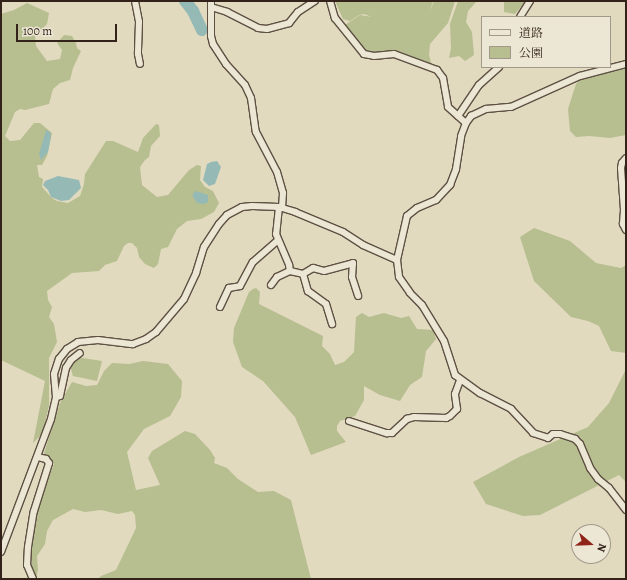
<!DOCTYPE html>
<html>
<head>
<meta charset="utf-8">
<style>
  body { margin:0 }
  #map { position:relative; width:627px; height:580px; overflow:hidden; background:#e1dabf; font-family:Alegreya,"Noto Serif JP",serif }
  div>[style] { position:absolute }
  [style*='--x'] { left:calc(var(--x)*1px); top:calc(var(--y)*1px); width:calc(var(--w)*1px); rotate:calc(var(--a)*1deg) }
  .green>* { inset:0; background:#b7be8f }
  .water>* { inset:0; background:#95bab6 }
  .river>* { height:12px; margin:-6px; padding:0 6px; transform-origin:6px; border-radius:6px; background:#95bab6 }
  .roads { filter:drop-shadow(1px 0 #5e5043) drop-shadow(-1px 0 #5e5043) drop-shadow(0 1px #5e5043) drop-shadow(0 -1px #5e5043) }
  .minor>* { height:6px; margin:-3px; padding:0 3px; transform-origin:3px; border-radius:3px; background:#ece7d5 }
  span { translate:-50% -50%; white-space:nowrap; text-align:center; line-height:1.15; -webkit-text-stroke:3.5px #ece7d5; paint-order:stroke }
  .frame { position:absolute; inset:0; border:2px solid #33221a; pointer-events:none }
  .legend { position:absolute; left:481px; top:16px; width:130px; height:52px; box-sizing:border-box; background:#ece7d5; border:1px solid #a2988a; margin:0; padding:5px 7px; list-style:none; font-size:12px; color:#33221a }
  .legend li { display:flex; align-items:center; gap:8px; height:20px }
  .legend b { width:20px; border:1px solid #a2988a }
  .north { position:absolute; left:571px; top:524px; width:40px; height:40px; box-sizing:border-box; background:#ece7d5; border:1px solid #a2988a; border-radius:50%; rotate:109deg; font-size:11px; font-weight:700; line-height:16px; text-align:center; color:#33221a }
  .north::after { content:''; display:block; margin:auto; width:14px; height:18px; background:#8f2418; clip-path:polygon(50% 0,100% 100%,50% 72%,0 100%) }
  .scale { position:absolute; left:16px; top:24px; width:101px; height:18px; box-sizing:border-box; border:2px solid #33221a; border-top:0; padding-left:5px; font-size:12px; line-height:14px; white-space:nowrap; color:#33221a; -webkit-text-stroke:3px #ece7d5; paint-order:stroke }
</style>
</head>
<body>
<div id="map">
  <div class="green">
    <div style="clip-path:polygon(335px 1px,433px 1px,430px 11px,434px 1px,455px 1px,448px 23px,430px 44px,429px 55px,432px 66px,391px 51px,371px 53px,363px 50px,345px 25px,360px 15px,372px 17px,364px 14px,359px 15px,350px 21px,343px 19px)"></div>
    <div style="clip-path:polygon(458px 1px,477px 1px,468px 11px,466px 22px,472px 32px,474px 55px,465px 61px,459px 56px,449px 58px,451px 48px,450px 24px)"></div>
    <div style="clip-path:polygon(504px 1px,526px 1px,515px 14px,504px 12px)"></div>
    <div style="clip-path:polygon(27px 3px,49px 13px,47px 24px,35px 36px,36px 46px,47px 61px,60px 59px,62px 50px,57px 43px,64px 35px,72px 36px,76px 43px,77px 48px,81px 51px,73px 68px,70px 80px,60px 83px,53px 89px,49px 104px,25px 110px,20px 109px,15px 112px,5px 136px,10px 141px,20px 140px,34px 123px,40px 123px,52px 133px,47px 156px,42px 165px,37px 165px,39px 177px,43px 179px,42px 187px,52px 198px,57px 201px,68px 203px,80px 196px,84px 184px,85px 174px,106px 141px,113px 141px,138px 152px,143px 138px,156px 124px,159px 125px,160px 136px,151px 146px,149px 157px,145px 160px,140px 167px,142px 185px,157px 197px,168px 195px,189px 170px,197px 165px,201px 166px,200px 180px,205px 187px,213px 191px,219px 203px,214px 212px,201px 219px,187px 221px,177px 229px,168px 247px,161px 249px,158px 264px,154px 268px,145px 264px,139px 257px,137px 248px,132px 243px,128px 243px,124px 246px,117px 261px,105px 265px,99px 271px,72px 273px,47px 291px,48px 300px,52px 307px,49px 317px,54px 324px,57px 342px,49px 358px,49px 405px,43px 433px,33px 443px,45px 381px,1px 360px,1px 14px,14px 10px)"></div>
    <div style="clip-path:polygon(626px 68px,626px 135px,610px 138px,589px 136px,576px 137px,570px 131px,568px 109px,576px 84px,580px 80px)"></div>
    <div style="clip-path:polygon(534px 228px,570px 241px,596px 263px,621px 268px,626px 265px,626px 353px,611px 351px,599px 326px,588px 321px,571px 317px,534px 281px,520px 237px)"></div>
    <div style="clip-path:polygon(256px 288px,260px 292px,259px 304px,323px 336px,322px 346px,330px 354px,335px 365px,344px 362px,354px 352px,356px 317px,362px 313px,369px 317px,384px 313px,401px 318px,409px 316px,417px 329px,433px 330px,436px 339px,426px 351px,422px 377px,410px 385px,400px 401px,380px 395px,364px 386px,364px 400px,355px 416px,340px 421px,337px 426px,337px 431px,346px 442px,311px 455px,295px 417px,263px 381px,242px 367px,233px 342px,234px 328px,249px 292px,253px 289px)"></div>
    <div style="clip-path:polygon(76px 357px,102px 361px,97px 381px,73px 376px,71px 369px,72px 361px)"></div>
    <div style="clip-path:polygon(143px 361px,168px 364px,182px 381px,181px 397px,170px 416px,144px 429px,127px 452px,136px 490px,160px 485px,148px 458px,152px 451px,185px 431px,195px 434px,210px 450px,215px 458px,214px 463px,227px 468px,238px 479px,258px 492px,274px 491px,291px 500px,311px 579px,98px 579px,101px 576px,116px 570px,136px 528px,135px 515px,132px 511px,118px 514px,101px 510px,85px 512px,73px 509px,53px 520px,47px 531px,45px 544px,37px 556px,38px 570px,36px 579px,29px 562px,36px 511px,54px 464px,44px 453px,60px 403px,72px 382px,86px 386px,97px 385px,104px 371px,112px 363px,129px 364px)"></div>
    <div style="clip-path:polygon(626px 369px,626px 482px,619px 475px,540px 515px,523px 516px,486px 504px,473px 482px,519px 457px,588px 427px,609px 403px)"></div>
  </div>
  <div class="water">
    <div style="clip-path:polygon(46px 130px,50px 132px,51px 136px,48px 152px,41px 160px,39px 154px)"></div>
    <div style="clip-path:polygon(217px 161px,221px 167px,215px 184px,209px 186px,203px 180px,207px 164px,211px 162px)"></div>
    <div style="clip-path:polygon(58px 176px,79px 180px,81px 188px,69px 200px,61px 201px,51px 197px,48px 190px,43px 185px,45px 181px)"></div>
    <div style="clip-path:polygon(196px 191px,208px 195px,208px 202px,204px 204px,197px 203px,192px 195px)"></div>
  </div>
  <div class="river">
    <div style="--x:185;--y:1;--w:13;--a:51"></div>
    <div style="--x:193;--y:11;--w:21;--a:65"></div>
  </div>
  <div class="roads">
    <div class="minor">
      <div style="--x:135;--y:1;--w:21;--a:79"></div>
      <div style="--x:139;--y:22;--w:32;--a:92"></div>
      <div style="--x:138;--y:54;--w:10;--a:79"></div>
      <div style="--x:211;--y:1;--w:35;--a:90"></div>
      <div style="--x:211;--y:36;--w:8;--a:76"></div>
      <div style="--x:213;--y:44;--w:24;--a:57"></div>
      <div style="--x:226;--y:64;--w:28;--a:48"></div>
      <div style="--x:245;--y:85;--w:14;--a:65"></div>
      <div style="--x:251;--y:98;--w:34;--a:82"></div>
      <div style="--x:256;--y:132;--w:45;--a:62.3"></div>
      <div style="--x:277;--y:172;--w:22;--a:74"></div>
      <div style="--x:283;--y:193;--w:15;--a:94"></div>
      <div style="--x:330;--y:1;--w:18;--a:74"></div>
      <div style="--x:335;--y:18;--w:46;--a:51.1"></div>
      <div style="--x:364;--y:54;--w:10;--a:11"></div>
      <div style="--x:374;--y:56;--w:20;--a:-6"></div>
      <div style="--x:394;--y:54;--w:46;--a:20.4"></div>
      <div style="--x:437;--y:70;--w:10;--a:53"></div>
      <div style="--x:443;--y:78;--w:29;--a:80"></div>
      <div style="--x:448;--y:107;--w:24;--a:42"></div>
      <div style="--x:211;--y:7;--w:17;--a:17"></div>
      <div style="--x:227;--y:12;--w:35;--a:27"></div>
      <div style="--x:258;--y:28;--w:9;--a:6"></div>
      <div style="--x:267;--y:29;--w:23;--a:-15"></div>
      <div style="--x:289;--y:23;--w:14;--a:-51"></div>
      <div style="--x:298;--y:12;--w:20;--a:-33"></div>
      <div style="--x:520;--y:17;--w:19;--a:-58"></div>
      <div style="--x:458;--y:116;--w:37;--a:-56"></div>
      <div style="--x:479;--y:85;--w:27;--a:-42"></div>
      <div style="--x:279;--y:207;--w:27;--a:96"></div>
      <div style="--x:276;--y:234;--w:34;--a:67"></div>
      <div style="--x:289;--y:265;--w:6;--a:81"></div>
      <div style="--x:290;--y:271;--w:13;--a:13"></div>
      <div style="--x:303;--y:274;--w:12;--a:-31"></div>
      <div style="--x:313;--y:268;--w:11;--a:15"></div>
      <div style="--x:324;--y:271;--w:30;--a:-15"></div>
      <div style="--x:353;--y:263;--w:14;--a:94"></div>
      <div style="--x:352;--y:277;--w:20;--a:72"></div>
      <div style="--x:626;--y:230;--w:7;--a:-117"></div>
      <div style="--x:623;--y:224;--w:14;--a:-86"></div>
      <div style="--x:624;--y:210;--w:42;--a:-94.1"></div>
      <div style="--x:621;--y:168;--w:5;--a:-79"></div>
      <div style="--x:622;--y:163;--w:6;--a:-51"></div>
      <div style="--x:397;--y:260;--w:17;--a:83"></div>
      <div style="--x:399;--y:277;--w:19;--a:55"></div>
      <div style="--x:410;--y:293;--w:17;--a:45"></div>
      <div style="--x:422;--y:305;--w:42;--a:58.6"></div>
      <div style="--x:444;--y:341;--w:36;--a:72"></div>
      <div style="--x:455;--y:375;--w:31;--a:36"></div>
      <div style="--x:480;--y:393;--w:35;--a:27"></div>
      <div style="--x:511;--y:409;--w:33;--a:47"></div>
      <div style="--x:533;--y:433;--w:16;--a:18"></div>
      <div style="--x:548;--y:438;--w:6;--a:-39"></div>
      <div style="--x:553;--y:434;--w:7;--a:0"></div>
      <div style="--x:560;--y:434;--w:16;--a:18"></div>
      <div style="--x:575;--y:439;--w:7;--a:45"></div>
      <div style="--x:580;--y:444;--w:26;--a:67"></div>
      <div style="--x:590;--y:468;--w:14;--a:54"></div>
      <div style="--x:598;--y:479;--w:14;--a:39"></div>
      <div style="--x:609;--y:488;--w:28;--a:52"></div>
      <div style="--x:303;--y:274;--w:18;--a:74"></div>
      <div style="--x:308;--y:291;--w:22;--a:36"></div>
      <div style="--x:326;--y:304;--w:21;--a:73"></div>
      <div style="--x:271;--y:285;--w:10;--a:-53"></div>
      <div style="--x:277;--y:277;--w:14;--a:-25"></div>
      <div style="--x:220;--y:307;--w:21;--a:-65"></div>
      <div style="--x:229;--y:288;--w:11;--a:-10"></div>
      <div style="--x:240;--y:286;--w:27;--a:-62"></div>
      <div style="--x:253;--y:262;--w:33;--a:-41"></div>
      <div style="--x:56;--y:397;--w:4;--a:-14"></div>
      <div style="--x:60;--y:396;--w:29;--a:-78"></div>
      <div style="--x:66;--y:368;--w:9;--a:-58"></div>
      <div style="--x:71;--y:360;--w:11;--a:-38"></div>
      <div style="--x:349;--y:421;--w:40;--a:18"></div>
      <div style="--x:387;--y:433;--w:5;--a:0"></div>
      <div style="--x:392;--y:433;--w:21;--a:-43"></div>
      <div style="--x:407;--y:419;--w:7;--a:-16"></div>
      <div style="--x:414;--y:417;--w:32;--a:2"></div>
      <div style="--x:446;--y:418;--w:4;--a:-27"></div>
      <div style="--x:450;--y:416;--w:10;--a:-45"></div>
      <div style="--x:457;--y:409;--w:15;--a:-98"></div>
      <div style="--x:455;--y:394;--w:15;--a:-70"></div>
      <div style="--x:1;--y:552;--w:142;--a:-69.4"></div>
      <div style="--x:51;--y:419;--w:23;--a:-77"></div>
      <div style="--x:56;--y:397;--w:23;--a:-95"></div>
      <div style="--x:54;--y:374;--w:16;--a:-72"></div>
      <div style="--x:59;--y:359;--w:13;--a:-51"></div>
      <div style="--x:67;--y:349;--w:13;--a:-32"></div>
      <div style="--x:78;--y:342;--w:20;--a:-6"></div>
      <div style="--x:98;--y:340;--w:35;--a:7"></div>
      <div style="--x:133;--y:344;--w:14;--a:-21"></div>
      <div style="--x:146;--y:339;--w:12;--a:-35"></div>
      <div style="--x:156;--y:332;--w:43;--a:-49.7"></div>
      <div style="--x:184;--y:299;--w:29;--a:-65"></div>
      <div style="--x:196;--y:273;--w:27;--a:-73"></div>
      <div style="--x:204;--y:247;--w:27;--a:-57"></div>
      <div style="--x:219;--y:224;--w:12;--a:-48"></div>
      <div style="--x:227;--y:215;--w:17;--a:-28"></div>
      <div style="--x:242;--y:207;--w:10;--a:-6"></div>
      <div style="--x:252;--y:206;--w:27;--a:2"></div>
      <div style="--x:279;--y:207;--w:17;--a:17"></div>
      <div style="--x:295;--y:212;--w:52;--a:22.6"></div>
      <div style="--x:343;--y:232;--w:24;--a:33"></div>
      <div style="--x:363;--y:245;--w:37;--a:24"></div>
      <div style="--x:397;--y:260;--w:45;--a:-77.2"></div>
      <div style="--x:407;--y:216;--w:13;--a:-39"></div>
      <div style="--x:417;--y:208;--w:21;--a:-23"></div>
      <div style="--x:436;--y:200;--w:21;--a:-47"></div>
      <div style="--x:450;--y:185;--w:17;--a:-69"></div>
      <div style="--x:456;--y:169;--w:33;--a:-81"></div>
      <div style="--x:461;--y:136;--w:14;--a:-69"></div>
      <div style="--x:466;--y:123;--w:9;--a:-54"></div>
      <div style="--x:471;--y:116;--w:17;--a:-25"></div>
      <div style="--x:486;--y:109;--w:25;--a:-5"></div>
      <div style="--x:511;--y:107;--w:76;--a:-24.2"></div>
      <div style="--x:580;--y:76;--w:48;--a:-14.6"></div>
      <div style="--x:33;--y:579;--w:15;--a:-113"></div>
      <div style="--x:27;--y:565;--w:18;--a:-87"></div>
      <div style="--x:28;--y:547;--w:36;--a:-81"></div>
      <div style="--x:34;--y:511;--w:50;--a:-72.6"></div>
      <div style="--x:49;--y:463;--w:5;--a:-127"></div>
      <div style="--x:46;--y:459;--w:8;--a:-166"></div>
    </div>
  </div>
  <div class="frame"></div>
  <ul class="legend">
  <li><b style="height:5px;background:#ece7d5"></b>道路</li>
  <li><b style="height:11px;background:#b7be8f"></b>公園</li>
  </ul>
  <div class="north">N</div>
  <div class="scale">100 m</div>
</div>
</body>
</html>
